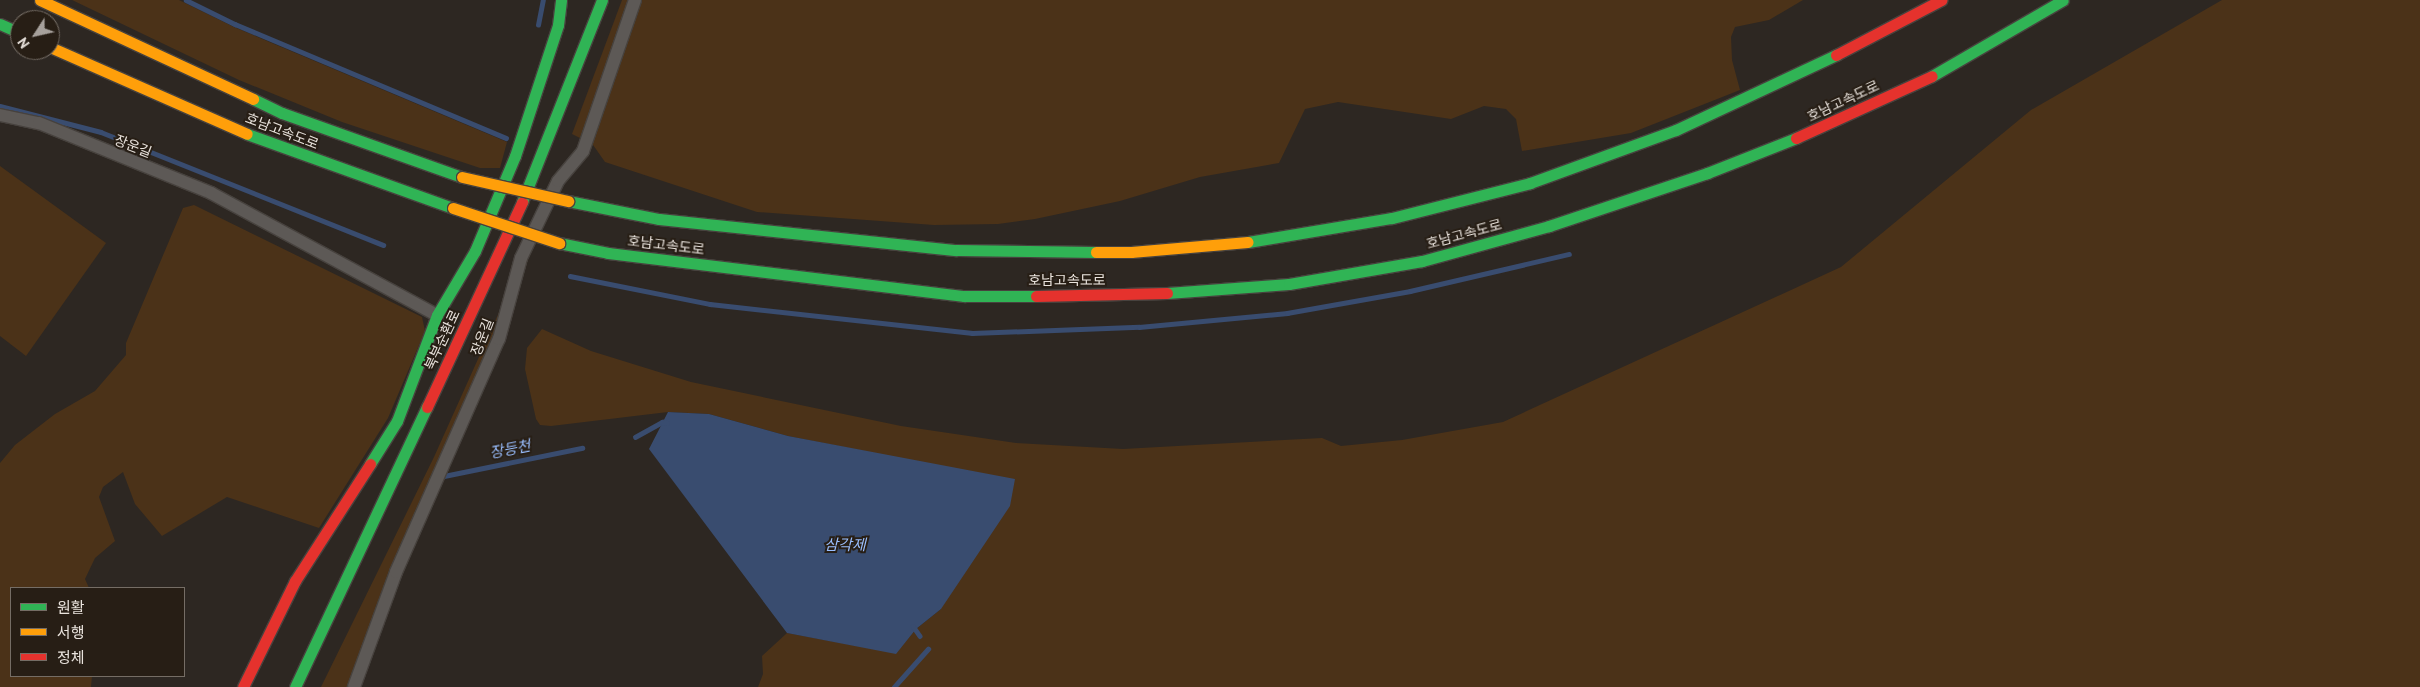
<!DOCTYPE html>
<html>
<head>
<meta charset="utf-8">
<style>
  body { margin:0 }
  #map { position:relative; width:2420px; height:687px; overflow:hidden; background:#2d2722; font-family:"PT Sans","Noto Sans KR",sans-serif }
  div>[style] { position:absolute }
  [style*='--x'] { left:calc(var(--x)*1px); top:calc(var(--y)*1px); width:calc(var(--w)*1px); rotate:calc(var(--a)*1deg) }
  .green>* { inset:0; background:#4b3218 }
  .water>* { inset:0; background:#394c6f }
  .stream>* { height:4.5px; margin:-2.25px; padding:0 2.25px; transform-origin:2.25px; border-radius:2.25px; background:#394c6f }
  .roads { filter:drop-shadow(1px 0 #47423e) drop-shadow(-1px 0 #47423e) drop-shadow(0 1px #47423e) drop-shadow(0 -1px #47423e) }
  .street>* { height:12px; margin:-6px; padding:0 6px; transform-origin:6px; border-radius:6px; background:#5d5956 }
  .fast>* { height:11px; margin:-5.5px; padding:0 5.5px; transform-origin:5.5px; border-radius:5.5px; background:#30b455 }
  .slow>* { height:11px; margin:-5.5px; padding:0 5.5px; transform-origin:5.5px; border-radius:5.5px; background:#ff9f0a }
  .jam>* { height:11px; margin:-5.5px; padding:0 5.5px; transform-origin:5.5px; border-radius:5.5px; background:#e5322d }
  .bridges { filter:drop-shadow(1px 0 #47423e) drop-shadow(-1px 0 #47423e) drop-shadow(0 1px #47423e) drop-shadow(0 -1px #47423e) }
  .slow-bridge>* { height:11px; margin:-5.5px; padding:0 5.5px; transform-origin:5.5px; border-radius:5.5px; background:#ff9f0a }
  span { translate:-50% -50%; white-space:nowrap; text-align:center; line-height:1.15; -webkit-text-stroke:4px #271e15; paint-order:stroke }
  .street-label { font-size:14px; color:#e9e3dd }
  .water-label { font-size:15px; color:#9abfff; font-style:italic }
  .legend { position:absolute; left:10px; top:587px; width:175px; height:90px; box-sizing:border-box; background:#271e15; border:1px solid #756d65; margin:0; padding:6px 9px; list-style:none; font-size:15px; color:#e9e3dd }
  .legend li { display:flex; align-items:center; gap:10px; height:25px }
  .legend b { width:25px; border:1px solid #756d65 }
  .north { position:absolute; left:10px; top:10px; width:50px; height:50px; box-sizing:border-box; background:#271e15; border:1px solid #756d65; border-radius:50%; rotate:235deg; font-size:14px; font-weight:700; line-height:20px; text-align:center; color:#e9e3dd }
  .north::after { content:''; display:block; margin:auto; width:18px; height:22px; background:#a7a19c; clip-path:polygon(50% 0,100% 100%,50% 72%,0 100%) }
</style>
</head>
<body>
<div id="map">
  <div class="green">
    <div style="clip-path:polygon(72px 0,179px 0,234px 27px,507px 142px,500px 168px,480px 168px,342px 122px,239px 80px)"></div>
    <div style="clip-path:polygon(622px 0,630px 0,623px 26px,580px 138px,572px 134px)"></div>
    <div style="clip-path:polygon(640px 0,1803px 0,1769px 20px,1735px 27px,1731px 37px,1732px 60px,1740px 90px,1631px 133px,1522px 151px,1516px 119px,1506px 109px,1484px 106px,1451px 119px,1338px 102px,1305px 109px,1279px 163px,1200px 177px,1120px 201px,1035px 219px,998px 224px,934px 225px,757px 212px,605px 162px,591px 142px)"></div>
    <div style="clip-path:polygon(2222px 0,2420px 0,2420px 687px,758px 687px,763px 674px,762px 656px,787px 633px,896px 653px,916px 629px,941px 609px,889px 456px,788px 436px,709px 414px,668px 412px,551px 426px,540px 425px,536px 419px,525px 369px,527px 348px,542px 329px,591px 351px,691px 382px,901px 426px,1016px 443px,1123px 449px,1322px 438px,1341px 446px,1402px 440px,1503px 422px,1841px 267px,2031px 110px)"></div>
    <div style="clip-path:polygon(0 166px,106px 243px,26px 356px,0 336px)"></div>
    <div style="clip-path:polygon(194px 205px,422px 317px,425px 331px,388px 418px,319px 528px,227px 497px,162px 536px,135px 504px,123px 472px,103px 487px,99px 497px,115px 541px,95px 558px,85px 579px,89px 588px,11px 588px,11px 676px,92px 676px,91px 687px,0 687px,0 463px,15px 445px,55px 414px,95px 391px,126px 355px,126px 343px,183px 208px)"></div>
    <div style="clip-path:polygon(500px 310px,501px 316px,495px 336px,377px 606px,347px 687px,321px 687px,434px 457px)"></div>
  </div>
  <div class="water">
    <div style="clip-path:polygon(668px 412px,709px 414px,788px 436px,1015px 479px,1010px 506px,941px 609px,916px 629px,896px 654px,787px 633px,649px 449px)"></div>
  </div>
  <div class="stream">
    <div style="--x:186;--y:0;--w:55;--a:26.1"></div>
    <div style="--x:235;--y:24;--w:294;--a:22.8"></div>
    <div style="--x:538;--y:25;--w:25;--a:-79"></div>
    <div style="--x:0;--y:106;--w:104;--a:14.4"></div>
    <div style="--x:101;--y:132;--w:304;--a:21.8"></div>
    <div style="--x:570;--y:276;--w:143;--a:11.3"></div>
    <div style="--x:710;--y:304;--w:264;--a:6.3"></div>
    <div style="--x:972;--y:333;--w:167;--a:-2.1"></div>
    <div style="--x:1139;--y:327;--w:149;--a:-5.4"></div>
    <div style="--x:1287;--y:313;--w:125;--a:-10.1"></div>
    <div style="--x:1410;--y:291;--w:163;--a:-13.1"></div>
    <div style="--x:635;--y:437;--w:31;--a:-29"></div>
    <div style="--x:662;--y:422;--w:5;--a:11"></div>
    <div style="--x:444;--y:476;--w:141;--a:-11.5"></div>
    <div style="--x:913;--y:626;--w:12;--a:55"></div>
    <div style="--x:894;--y:687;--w:51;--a:-48.2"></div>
  </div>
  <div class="roads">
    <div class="street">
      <div style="--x:0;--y:115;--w:40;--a:12"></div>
      <div style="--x:39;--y:123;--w:186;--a:22.1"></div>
      <div style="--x:211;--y:193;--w:257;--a:28.4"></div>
      <div style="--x:354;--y:687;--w:122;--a:-69.9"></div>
      <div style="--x:396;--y:572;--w:255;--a:-66.2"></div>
      <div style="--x:499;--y:339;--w:84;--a:-74.8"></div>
      <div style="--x:521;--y:258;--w:85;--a:-64.3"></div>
      <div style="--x:558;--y:181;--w:39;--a:-50"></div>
      <div style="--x:583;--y:151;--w:160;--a:-71"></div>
    </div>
    <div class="fast">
      <div style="--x:0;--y:24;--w:22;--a:24"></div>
      <div style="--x:1932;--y:76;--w:151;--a:-30.1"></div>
      <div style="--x:253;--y:99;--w:32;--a:26"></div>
      <div style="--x:282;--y:113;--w:191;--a:19.6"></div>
      <div style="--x:247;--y:134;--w:219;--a:19.8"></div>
      <div style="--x:568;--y:201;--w:93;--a:11.2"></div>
      <div style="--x:659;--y:219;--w:299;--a:6"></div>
      <div style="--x:956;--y:250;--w:140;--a:0.8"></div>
      <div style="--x:522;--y:202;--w:217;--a:-68.4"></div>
      <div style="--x:1248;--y:242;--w:146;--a:-9.5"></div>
      <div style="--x:1392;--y:218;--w:142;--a:-14.2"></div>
      <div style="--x:1530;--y:183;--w:155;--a:-20"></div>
      <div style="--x:1676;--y:130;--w:177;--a:-25.1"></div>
      <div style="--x:559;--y:243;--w:50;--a:11.5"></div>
      <div style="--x:608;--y:253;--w:359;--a:6.9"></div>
      <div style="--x:964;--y:296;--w:72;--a:0"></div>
      <div style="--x:1167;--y:293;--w:122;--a:-4.2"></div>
      <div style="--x:1289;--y:284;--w:135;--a:-9.8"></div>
      <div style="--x:1422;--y:261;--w:132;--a:-15.4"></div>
      <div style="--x:1549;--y:226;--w:167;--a:-18.5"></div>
      <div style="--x:1707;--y:173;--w:96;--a:-21.5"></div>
      <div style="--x:370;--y:464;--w:51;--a:-57.9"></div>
      <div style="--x:397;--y:421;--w:113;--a:-69.3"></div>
      <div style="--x:437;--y:315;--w:74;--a:-59.3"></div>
      <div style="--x:475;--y:251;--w:103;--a:-67.2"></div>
      <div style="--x:515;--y:156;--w:138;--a:-71.8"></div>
      <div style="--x:558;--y:25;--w:25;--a:-83"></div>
      <div style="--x:295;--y:687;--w:310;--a:-64.8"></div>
    </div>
    <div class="slow">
      <div style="--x:40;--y:0;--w:235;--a:24.9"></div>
      <div style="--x:50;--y:47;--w:215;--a:23.8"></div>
      <div style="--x:1096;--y:252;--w:35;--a:0"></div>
      <div style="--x:1131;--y:252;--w:117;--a:-4.9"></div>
    </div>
    <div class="jam">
      <div style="--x:1836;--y:55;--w:119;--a:-27.6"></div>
      <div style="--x:1796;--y:138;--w:149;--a:-24.5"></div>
      <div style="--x:1036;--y:296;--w:131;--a:-1.3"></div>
      <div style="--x:427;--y:407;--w:226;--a:-65.1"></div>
      <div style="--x:243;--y:687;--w:118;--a:-63.9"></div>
      <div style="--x:295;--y:581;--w:139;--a:-57.3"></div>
    </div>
  </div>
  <div class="bridges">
    <div class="slow-bridge">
      <div style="--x:462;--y:177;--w:109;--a:12.8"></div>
      <div style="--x:453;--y:208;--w:112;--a:18.3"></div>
    </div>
  </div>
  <div class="street-label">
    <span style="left:1843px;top:101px;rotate:-25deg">호남고속도로</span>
    <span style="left:282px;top:131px;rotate:21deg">호남고속도로</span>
    <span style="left:133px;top:146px;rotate:21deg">장운길</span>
    <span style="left:1464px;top:234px;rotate:-15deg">호남고속도로</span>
    <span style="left:666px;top:245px;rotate:7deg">호남고속도로</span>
    <span style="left:1067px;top:280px">호남고속도로</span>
    <span style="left:482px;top:337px;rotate:-69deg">장운길</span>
    <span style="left:442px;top:340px;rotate:-65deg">북부순환로</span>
  </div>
  <div class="water-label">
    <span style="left:510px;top:449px;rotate:-11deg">장등천</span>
    <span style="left:845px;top:545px">삼각제</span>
  </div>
  <ul class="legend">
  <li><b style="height:6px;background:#30b455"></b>원활</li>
  <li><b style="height:6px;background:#ff9f0a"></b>서행</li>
  <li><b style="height:6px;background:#e5322d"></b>정체</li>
  </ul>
  <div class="north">N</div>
</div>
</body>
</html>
